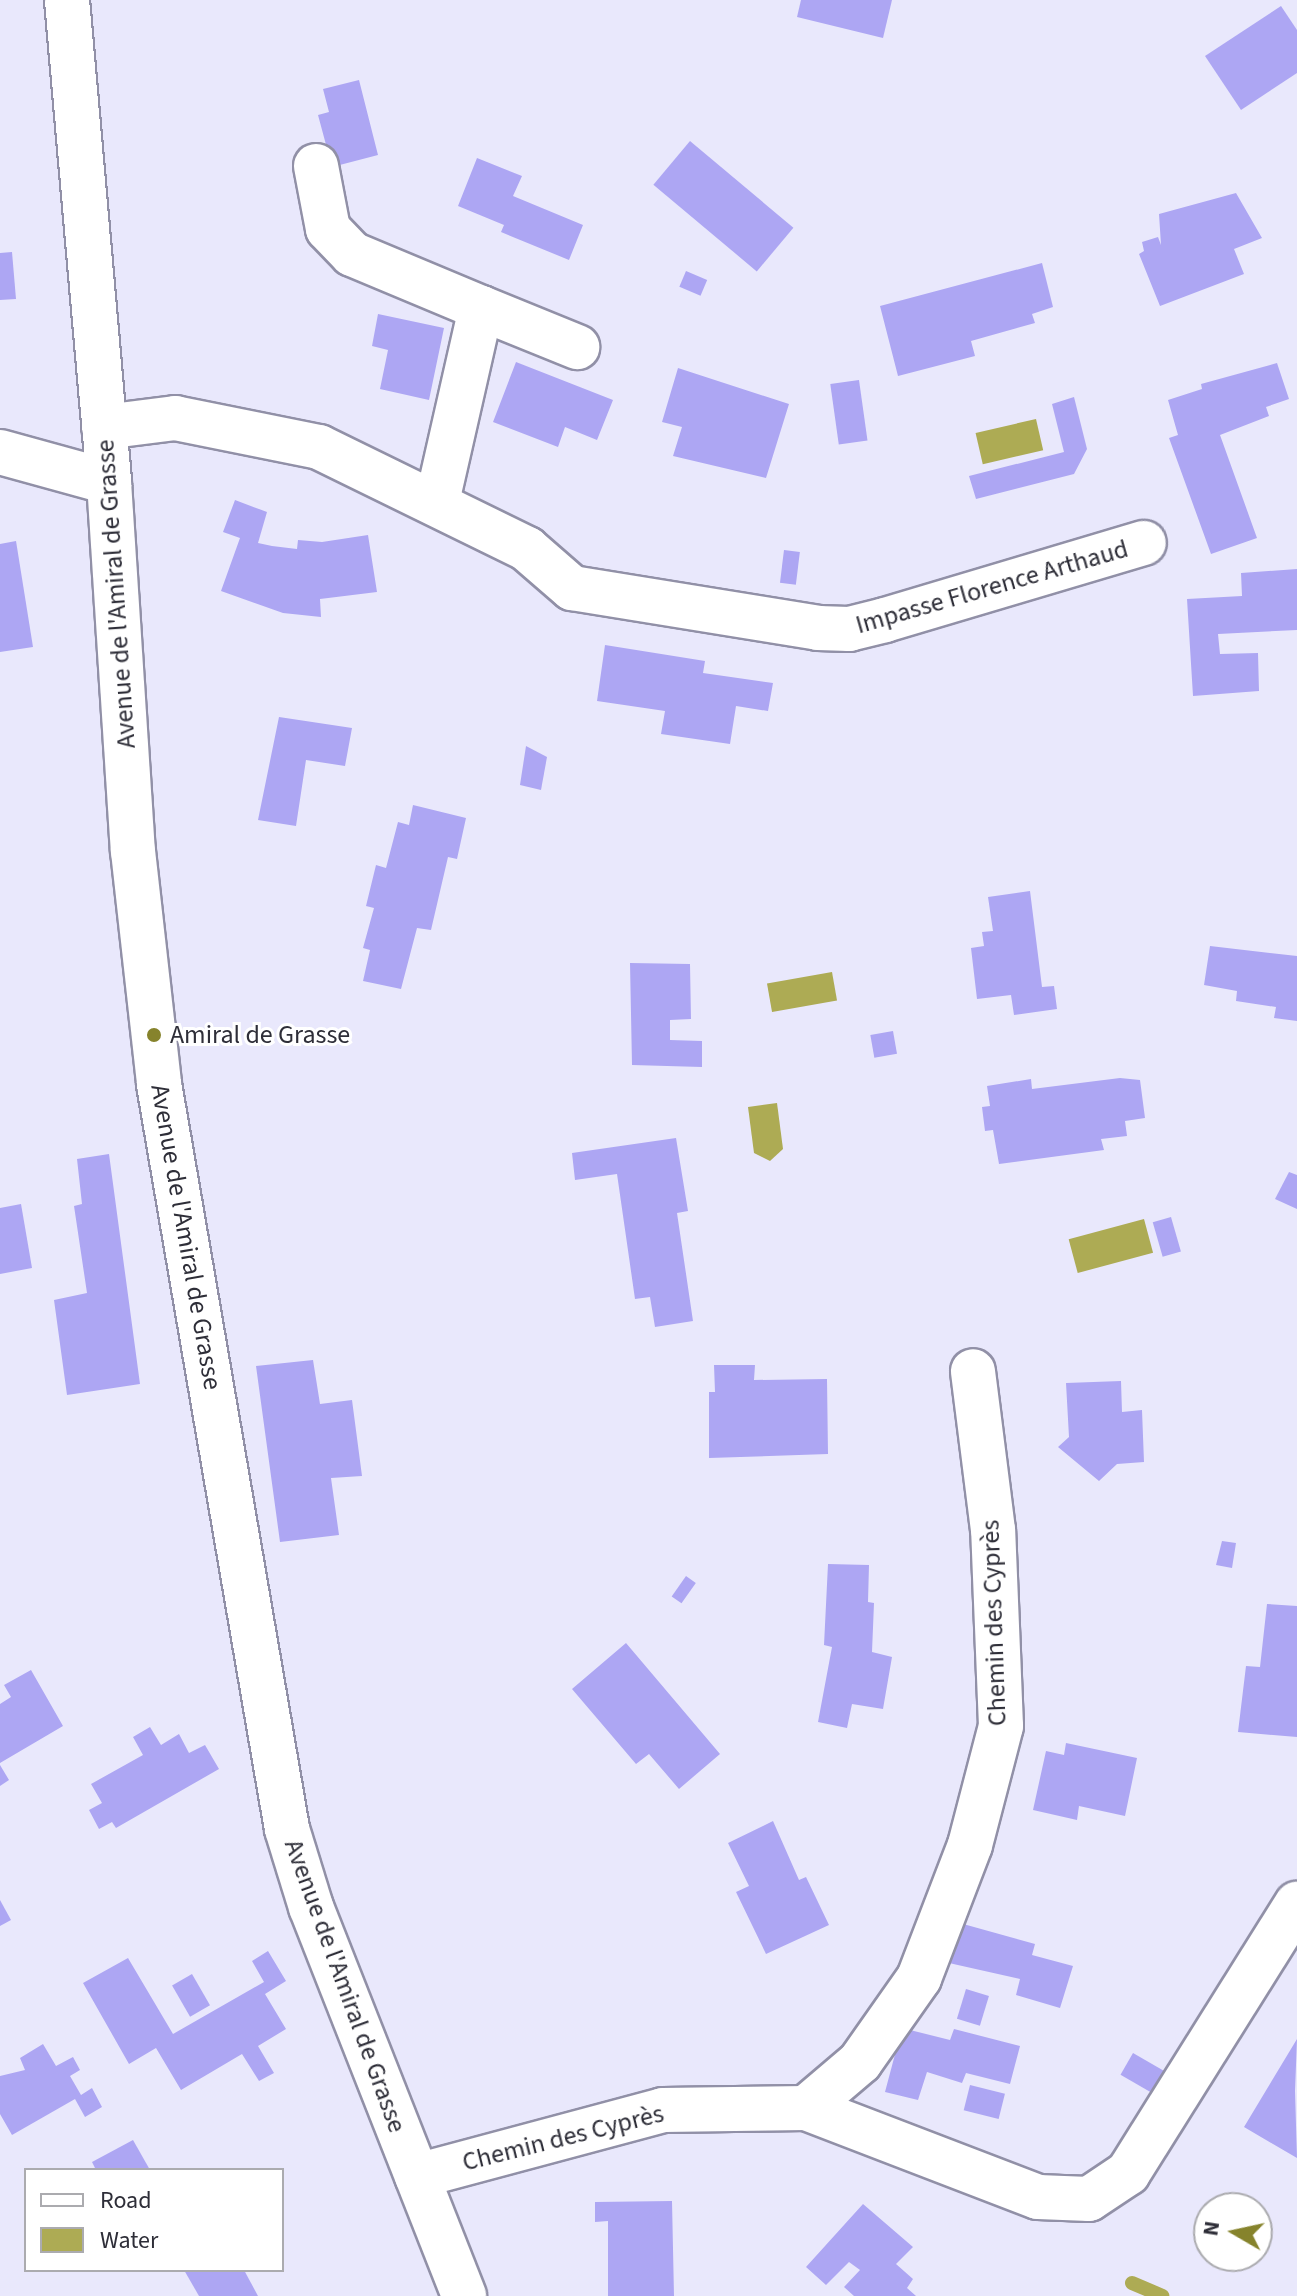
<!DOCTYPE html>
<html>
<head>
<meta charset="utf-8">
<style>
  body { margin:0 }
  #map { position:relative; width:1297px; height:2296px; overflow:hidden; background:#e9e8fc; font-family:"Source Sans 3",sans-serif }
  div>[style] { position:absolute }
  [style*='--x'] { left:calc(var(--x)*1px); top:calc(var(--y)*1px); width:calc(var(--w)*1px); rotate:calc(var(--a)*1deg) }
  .water>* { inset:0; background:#adab54; transform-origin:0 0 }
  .stream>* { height:14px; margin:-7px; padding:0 7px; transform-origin:7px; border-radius:7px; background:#adab54 }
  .building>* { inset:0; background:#ada6f3; transform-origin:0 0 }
  .roads { filter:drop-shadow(2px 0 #9190a7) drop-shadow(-2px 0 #9190a7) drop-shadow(0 2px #9190a7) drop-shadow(0 -2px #9190a7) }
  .street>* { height:44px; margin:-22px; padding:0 22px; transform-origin:22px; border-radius:22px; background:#fff }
  .dots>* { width:22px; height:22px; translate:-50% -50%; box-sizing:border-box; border:4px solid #fff; border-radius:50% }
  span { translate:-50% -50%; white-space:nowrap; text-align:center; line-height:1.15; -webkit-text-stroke:6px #fff; paint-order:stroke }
  .street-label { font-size:26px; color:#2e2e38 }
  .poi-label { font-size:26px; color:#2e2e38 }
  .left { translate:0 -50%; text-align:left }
  .legend { position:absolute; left:24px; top:2168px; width:260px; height:104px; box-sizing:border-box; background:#fff; border:2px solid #ababaf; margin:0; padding:10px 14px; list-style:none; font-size:24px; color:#2e2e38 }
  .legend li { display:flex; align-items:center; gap:16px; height:40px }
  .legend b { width:40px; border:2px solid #ababaf }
  .north { position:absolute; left:1193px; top:2192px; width:80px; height:80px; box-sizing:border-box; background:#fff; border:2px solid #ababaf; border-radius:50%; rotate:279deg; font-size:22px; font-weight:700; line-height:32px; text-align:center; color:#2e2e38 }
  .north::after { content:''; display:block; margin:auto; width:28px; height:36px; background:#86832c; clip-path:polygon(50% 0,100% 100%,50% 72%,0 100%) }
</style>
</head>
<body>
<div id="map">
  <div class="water">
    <div style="left:1036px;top:419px;width:32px;height:62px;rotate:77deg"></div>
    <div style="left:832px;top:972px;width:29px;height:66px;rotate:80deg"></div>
    <div style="clip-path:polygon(777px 1103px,783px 1149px,770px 1161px,754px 1153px,748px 1107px)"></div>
    <div style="left:1144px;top:1219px;width:35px;height:78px;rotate:75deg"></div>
  </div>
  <div class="stream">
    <div style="--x:1132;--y:2283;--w:33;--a:23"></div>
  </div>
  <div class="building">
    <div style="clip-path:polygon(801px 0,892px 0,883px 38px,797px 17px)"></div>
    <div style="clip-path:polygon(1281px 6px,1297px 30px,1297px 73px,1241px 110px,1205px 56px)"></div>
    <div style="clip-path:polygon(359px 80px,378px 155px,332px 167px,318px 115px,329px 112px,323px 89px)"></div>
    <div style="left:690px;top:141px;width:135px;height:57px;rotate:40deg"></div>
    <div style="clip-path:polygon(477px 158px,522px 176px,513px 196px,583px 225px,569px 260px,501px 232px,504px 225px,458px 206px)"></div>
    <div style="clip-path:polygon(1236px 193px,1262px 238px,1234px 249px,1244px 274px,1160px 306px,1139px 254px,1144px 251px,1142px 242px,1158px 237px,1161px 245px,1159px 214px)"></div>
    <div style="clip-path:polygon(12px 252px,16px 299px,0 300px,0 253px)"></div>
    <div style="clip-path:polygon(1042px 263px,1053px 307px,1032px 314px,1035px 323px,971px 341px,975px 356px,898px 376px,880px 306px)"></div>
    <div style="left:686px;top:271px;width:23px;height:17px;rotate:23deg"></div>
    <div style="clip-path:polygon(378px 314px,444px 328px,429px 400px,380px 389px,388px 350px,372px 346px)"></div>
    <div style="clip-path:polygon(516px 362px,613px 400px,597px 440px,565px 427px,558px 447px,493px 422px)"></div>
    <div style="clip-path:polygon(1277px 363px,1289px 399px,1266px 407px,1269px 416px,1220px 435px,1257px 538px,1211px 554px,1169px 438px,1178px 435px,1168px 400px,1202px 389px,1201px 384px)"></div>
    <div style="clip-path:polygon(678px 368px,789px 404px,766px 478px,673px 456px,682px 427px,662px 422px)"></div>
    <div style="left:859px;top:380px;width:61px;height:29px;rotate:82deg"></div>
    <div style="clip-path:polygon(1074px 397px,1087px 449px,1074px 474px,976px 499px,969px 476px,1064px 452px,1052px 404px)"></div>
    <div style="clip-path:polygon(235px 500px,267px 512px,258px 543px,272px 546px,297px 549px,298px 540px,322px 542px,368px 535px,377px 592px,320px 599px,321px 617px,283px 613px,221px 591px,240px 538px,223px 532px)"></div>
    <div style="clip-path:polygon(16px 541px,33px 647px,0 652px,0 544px)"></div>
    <div style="left:784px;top:550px;width:16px;height:33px;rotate:7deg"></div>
    <div style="clip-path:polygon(1297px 569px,1297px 630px,1218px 634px,1220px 654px,1258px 653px,1259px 691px,1193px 696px,1187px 599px,1242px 596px,1241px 573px)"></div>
    <div style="clip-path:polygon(605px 645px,705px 661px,703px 673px,773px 683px,768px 711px,736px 706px,730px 744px,661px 734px,665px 711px,597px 701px)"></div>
    <div style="clip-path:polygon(279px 717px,352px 728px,345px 766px,306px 760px,296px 826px,258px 820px)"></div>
    <div style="clip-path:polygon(526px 746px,547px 757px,541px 790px,520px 785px)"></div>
    <div style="clip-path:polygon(413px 805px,466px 818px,457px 859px,448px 857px,431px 930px,417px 928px,401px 989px,363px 981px,370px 950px,363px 948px,374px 908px,366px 906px,376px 865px,386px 868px,398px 822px,409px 825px)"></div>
    <div style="clip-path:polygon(1030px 891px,1042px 987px,1054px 986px,1057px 1009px,1014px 1015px,1011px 995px,977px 999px,971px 948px,984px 946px,982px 932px,993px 931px,988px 897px)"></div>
    <div style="clip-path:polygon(1210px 946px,1297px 956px,1297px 1021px,1274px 1018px,1276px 1007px,1236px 1001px,1237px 991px,1204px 985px)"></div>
    <div style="clip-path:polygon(630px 963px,690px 964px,691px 1019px,670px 1020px,670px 1040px,702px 1041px,702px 1067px,632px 1065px)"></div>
    <div style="left:893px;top:1031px;width:23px;height:23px;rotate:80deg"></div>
    <div style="clip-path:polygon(1120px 1078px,1140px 1080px,1145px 1118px,1125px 1121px,1127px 1136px,1101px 1139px,1104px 1150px,999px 1164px,993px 1130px,985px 1131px,982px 1107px,990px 1106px,987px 1086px,1031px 1079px,1032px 1089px)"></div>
    <div style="clip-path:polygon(676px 1138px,688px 1211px,677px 1213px,693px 1321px,655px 1327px,650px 1297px,635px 1299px,617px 1174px,575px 1180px,572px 1153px)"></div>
    <div style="clip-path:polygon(109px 1154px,140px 1384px,67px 1395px,54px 1300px,87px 1293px,74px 1206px,82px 1204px,77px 1159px)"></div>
    <div style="clip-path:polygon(1289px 1172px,1297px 1175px,1297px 1209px,1275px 1199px)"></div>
    <div style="clip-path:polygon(21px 1204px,32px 1268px,0 1274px,0 1208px)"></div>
    <div style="left:1171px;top:1217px;width:36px;height:19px;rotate:74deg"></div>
    <div style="clip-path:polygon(313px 1360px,320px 1404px,352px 1400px,362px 1476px,331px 1478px,339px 1535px,280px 1542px,256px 1366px)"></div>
    <div style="clip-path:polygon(714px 1365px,755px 1365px,754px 1380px,827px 1379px,828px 1454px,709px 1458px,709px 1392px,715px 1392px)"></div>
    <div style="clip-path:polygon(1121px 1381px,1122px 1412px,1142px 1410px,1144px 1462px,1117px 1464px,1099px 1481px,1058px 1447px,1069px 1437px,1066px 1383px)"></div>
    <div style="clip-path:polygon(1222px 1541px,1236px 1543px,1232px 1568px,1216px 1565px)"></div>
    <div style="clip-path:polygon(828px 1564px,869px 1565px,868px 1602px,874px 1603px,872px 1652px,892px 1657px,883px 1709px,852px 1704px,847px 1728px,818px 1722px,832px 1647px,824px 1645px)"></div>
    <div style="left:686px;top:1576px;width:12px;height:25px;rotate:35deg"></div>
    <div style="clip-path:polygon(1267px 1604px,1297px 1606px,1297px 1737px,1238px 1732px,1246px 1666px,1260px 1667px)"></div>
    <div style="clip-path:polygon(626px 1643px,720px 1754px,679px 1789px,649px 1754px,636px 1764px,572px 1689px)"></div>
    <div style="clip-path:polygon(31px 1670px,63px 1726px,0 1763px,0 1704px,11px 1697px,4px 1685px)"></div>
    <div style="clip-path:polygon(150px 1727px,161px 1745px,179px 1734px,189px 1753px,205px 1745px,219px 1769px,116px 1828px,112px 1822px,99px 1829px,89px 1810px,102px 1803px,91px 1784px,143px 1755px,133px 1737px)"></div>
    <div style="clip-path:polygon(1066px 1743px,1137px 1758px,1125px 1816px,1079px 1806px,1077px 1820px,1033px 1810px,1046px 1751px,1064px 1755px)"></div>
    <div style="clip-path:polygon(0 1765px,9px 1780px,0 1786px)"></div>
    <div style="clip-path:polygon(773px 1821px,799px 1880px,806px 1877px,829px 1925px,766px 1954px,736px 1892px,749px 1886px,728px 1843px)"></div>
    <div style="clip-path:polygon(0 1900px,11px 1920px,0 1926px)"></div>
    <div style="clip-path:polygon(956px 1922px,1035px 1944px,1032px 1955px,1073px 1966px,1060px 2008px,1016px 1995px,1020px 1979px,940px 1961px)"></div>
    <div style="clip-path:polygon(268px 1951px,286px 1981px,265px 1994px,286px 2029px,258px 2046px,274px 2073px,259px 2081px,242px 2054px,181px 2090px,156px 2048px,129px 2064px,83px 1983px,128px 1958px,173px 2034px,264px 1982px,252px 1961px)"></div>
    <div style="left:192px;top:1974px;width:36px;height:23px;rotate:60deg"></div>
    <div style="left:966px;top:1989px;width:24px;height:31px;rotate:17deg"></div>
    <div style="clip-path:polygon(902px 2028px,950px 2040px,954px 2029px,1020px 2046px,1010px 2084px,966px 2073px,962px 2083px,927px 2072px,918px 2100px,885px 2092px)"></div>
    <div style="clip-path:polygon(1297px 2039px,1295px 2091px,1297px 2158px,1244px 2127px)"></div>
    <div style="clip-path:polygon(43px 2044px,56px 2066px,73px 2057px,80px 2070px,70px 2076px,81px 2095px,92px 2088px,102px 2107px,85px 2117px,75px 2099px,12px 2135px,0 2114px,0 2076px,25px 2070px,20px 2058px)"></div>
    <div style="left:1133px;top:2053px;width:42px;height:25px;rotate:30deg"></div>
    <div style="left:970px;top:2085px;width:36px;height:26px;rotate:14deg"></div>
    <div style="clip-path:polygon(133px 2140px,150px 2170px,96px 2170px,92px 2162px)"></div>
    <div style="clip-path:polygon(672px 2201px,674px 2296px,608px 2296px,608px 2221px,595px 2222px,595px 2202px)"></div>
    <div style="clip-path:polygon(863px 2204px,913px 2247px,896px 2264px,913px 2279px,907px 2288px,916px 2296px,854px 2296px,844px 2287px,860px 2270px,849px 2262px,826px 2285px,806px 2267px)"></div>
    <div style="clip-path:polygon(184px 2270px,244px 2270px,258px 2296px,199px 2296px)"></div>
  </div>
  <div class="roads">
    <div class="street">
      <div style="--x:67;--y:0;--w:484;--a:85"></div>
      <div style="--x:109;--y:482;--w:370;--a:86.3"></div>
      <div style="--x:133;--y:851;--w:234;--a:83.6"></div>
      <div style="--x:159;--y:1084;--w:756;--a:80.25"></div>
      <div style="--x:287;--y:1829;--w:82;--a:72.9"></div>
      <div style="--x:311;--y:1907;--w:418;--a:68.5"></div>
      <div style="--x:316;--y:166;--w:64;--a:79.2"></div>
      <div style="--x:328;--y:229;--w:35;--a:46"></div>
      <div style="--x:352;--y:254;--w:140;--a:22.7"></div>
      <div style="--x:481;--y:308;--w:198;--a:102.8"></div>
      <div style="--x:481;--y:308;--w:104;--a:22.1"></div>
      <div style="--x:104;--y:427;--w:72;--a:-7.2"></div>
      <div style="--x:175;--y:418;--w:147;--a:11.4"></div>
      <div style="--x:319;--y:447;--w:232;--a:26.1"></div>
      <div style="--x:527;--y:549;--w:60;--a:40.9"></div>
      <div style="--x:572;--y:588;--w:249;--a:9.2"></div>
      <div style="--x:818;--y:628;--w:31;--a:2"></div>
      <div style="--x:849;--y:629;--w:37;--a:-14"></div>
      <div style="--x:885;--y:620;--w:270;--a:-16.6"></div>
      <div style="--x:0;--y:452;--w:113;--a:15.4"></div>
      <div style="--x:806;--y:2108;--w:248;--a:21"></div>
      <div style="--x:1038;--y:2197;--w:51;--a:2.2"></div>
      <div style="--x:1089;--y:2199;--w:47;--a:-33.7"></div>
      <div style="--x:1128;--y:2173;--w:318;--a:-57.9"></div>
      <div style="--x:417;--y:2176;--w:255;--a:-15"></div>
      <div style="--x:663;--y:2110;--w:143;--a:-0.8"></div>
      <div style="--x:806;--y:2108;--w:71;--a:-40.4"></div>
      <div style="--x:860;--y:2062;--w:103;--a:-54.9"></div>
      <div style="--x:919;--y:1978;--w:142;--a:-69"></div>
      <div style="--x:970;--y:1845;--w:123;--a:-75.4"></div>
      <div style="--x:1001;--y:1726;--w:196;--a:-92.3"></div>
      <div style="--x:993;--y:1530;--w:160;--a:-97.2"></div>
    </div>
  </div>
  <div class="dots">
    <div style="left:154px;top:1035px;background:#86832c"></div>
  </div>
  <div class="street-label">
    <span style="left:992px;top:587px;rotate:-16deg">Impasse Florence Arthaud</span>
    <span style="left:116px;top:594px;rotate:-94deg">Avenue de l'Amiral de Grasse</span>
    <span style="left:186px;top:1237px;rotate:80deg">Avenue de l'Amiral de Grasse</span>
    <span style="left:994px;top:1623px;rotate:-92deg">Chemin des Cyprès</span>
    <span style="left:345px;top:1986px;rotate:70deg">Avenue de l'Amiral de Grasse</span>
    <span style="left:563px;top:2138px;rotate:-14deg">Chemin des Cyprès</span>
  </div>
  <div class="poi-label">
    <span class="left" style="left:170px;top:1035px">Amiral de Grasse</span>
  </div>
  <ul class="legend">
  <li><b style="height:10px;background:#fff"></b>Road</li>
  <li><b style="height:22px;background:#adab54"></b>Water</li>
  </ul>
  <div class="north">N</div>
</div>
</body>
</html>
